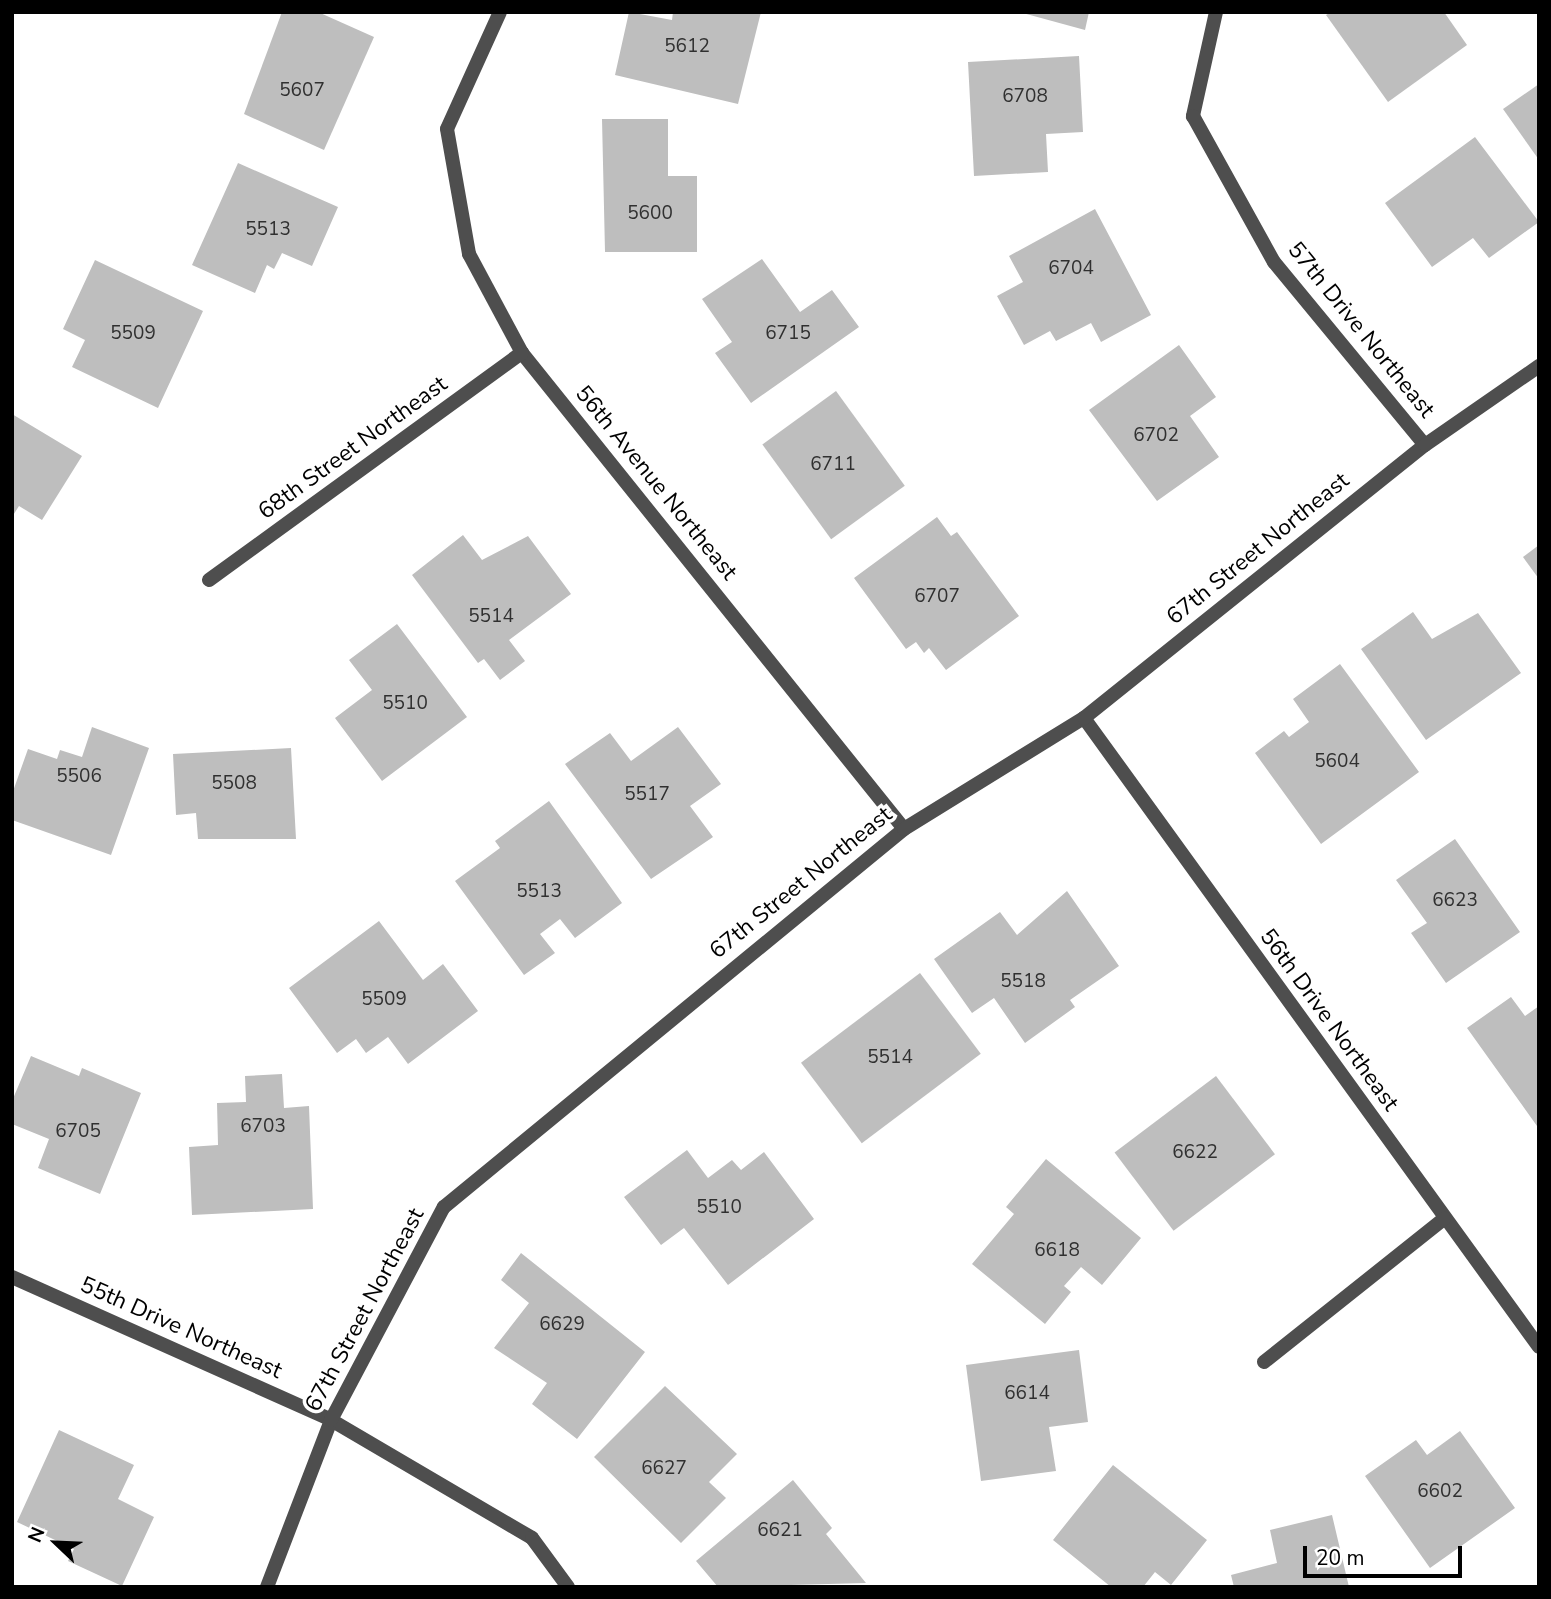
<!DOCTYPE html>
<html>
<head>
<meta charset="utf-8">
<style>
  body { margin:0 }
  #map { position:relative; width:1551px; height:1599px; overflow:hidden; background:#fff; font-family:"Nunito Sans",sans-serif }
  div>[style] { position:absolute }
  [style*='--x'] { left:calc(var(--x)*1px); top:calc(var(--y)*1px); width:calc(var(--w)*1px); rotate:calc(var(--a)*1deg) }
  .building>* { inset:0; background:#bebebe; transform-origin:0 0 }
  .street>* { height:14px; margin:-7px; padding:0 7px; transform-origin:7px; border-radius:7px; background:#4e4e4e }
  span { translate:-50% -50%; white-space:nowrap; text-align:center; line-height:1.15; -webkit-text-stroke:7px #fff; paint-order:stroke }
  .number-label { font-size:19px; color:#303030 }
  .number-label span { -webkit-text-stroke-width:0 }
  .street-label { font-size:23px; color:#000 }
  .frame { position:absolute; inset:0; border:14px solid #000; pointer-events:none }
  .north { position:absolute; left:21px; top:1508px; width:70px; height:70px; -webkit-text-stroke:5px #fff; paint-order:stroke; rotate:293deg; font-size:19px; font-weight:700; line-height:28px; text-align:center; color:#000 }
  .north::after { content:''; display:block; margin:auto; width:24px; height:32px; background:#000; clip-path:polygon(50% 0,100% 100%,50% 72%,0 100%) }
  .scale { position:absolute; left:1303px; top:1546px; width:159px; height:32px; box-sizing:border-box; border:4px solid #000; border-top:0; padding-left:9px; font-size:21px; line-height:24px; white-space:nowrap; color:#000; -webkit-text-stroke:5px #fff; paint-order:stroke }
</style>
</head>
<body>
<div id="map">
  <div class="building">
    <div style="clip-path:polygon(282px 12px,318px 12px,374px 37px,324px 150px,244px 114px)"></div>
    <div style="clip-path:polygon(629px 12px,672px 20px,673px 12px,761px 12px,738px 104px,615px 75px)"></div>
    <div style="clip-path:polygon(1019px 12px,1089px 12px,1085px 30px)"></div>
    <div style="clip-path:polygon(1331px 12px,1444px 12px,1467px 45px,1388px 102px,1326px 15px)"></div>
    <div style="clip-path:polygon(1079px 56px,1083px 132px,1046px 134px,1048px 172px,974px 176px,968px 62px)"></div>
    <div style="clip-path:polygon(1539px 84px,1539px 160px,1503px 109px)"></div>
    <div style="clip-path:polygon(602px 119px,668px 119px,668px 176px,697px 176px,697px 252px,605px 252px)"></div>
    <div style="clip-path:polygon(1475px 137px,1539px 222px,1489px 258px,1473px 238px,1432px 267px,1385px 203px)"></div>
    <div style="clip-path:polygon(238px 163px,338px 207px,312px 266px,282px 253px,274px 269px,267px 265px,255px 293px,192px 265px)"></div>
    <div style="clip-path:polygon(1095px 209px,1151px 315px,1101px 342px,1091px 323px,1056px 341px,1050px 331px,1024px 345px,997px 296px,1023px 282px,1009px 256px)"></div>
    <div style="clip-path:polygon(762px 259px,800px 312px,832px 290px,859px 327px,751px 403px,715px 353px,732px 342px,702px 299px)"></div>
    <div style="clip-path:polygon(95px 260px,203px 311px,158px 408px,72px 367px,85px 340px,63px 329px)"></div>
    <div style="clip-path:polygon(1179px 345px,1216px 397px,1190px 416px,1219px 457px,1157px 501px,1089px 410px)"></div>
    <div style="left:836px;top:391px;width:117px;height:91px;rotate:54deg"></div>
    <div style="clip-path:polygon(12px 414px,82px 456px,42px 520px,19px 506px,12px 517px)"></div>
    <div style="clip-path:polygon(937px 517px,951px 536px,957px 532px,1019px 616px,946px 670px,929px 648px,924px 653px,916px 642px,906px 649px,854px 578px)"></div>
    <div style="clip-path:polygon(463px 535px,482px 560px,528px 536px,571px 594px,509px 640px,525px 661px,500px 680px,484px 659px,478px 663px,412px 575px)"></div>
    <div style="clip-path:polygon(1539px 545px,1539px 579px,1523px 557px)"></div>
    <div style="clip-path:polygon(1413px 612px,1432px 639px,1478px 613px,1521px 673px,1426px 740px,1361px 649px)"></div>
    <div style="clip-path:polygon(397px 624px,467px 717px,382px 781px,335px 718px,372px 690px,349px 660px)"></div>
    <div style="clip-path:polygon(1340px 664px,1419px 772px,1321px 844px,1255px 753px,1284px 731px,1289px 737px,1309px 722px,1293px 699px)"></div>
    <div style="clip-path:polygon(92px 727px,149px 748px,111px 855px,12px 820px,12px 794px,28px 749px,57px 759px,60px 750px,82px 757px)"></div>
    <div style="clip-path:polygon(678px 727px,721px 784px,690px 806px,713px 837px,651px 879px,565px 764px,610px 733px,631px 761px)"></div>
    <div style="clip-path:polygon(291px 748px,296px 839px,198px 839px,196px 813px,176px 815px,173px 754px)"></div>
    <div style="clip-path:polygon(549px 801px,622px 903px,575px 938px,560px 919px,540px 934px,555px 953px,524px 975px,455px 881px,500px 848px,495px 841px)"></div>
    <div style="clip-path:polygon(1455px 839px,1520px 932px,1446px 983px,1411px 933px,1427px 923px,1396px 880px)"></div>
    <div style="clip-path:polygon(1067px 891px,1119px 966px,1070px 1000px,1075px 1007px,1025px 1043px,994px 998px,972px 1013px,934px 959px,1000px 912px,1017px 935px)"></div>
    <div style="clip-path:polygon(379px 921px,423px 980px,443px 964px,478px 1011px,408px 1064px,388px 1037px,366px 1053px,356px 1039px,337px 1053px,289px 988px)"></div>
    <div style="left:920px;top:973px;width:101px;height:149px;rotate:53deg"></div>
    <div style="clip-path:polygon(1511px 997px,1525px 1016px,1539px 1006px,1537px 1126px,1467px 1028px)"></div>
    <div style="clip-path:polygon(31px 1056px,79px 1076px,82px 1068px,141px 1093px,100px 1194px,38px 1168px,49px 1139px,12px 1124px,12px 1101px)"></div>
    <div style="clip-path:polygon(282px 1074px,284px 1108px,309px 1106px,313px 1209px,192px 1215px,189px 1147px,218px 1145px,217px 1103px,246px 1102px,245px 1076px)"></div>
    <div style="left:1216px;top:1076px;width:98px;height:127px;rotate:53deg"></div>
    <div style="clip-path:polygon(687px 1150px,708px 1178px,732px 1160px,741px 1170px,764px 1152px,814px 1219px,728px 1285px,684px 1228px,661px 1245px,624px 1197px)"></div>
    <div style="clip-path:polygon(1046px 1159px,1141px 1238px,1102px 1285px,1081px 1267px,1064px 1286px,1071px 1292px,1045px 1324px,972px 1264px,1014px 1214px,1006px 1207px)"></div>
    <div style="clip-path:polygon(521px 1253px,645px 1352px,577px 1439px,532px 1404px,547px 1383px,494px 1348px,529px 1303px,501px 1280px)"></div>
    <div style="clip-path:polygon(1079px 1350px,1088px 1422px,1049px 1427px,1056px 1471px,981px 1481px,966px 1365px)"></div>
    <div style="clip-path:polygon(665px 1386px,737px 1454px,709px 1482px,726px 1498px,681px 1543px,594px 1457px)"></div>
    <div style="clip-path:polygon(59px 1430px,134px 1465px,118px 1499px,154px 1517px,122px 1586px,68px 1561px,74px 1549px,17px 1522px)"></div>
    <div style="clip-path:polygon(1460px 1431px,1515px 1508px,1430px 1568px,1365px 1476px,1416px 1440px,1427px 1455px)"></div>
    <div style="clip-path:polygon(1113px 1465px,1207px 1540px,1171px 1585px,1155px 1572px,1143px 1587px,1111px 1587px,1053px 1540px)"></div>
    <div style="clip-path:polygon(793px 1480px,832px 1528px,826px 1534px,866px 1583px,718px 1587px,696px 1561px)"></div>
    <div style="clip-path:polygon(1332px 1515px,1349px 1587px,1234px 1587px,1231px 1575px,1277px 1563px,1270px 1530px)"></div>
  </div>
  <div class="street">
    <div style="--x:500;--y:12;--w:128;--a:114.4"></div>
    <div style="--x:447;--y:129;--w:127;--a:80"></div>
    <div style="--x:469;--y:254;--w:112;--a:61.8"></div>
    <div style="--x:522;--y:353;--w:610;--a:51.25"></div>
    <div style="--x:1216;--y:12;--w:107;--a:102.5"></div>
    <div style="--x:1193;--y:116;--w:167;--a:61"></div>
    <div style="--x:1274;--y:262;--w:237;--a:50.5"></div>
    <div style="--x:209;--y:580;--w:387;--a:-36"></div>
    <div style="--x:1084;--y:718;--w:776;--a:54.12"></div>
    <div style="--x:12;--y:1277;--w:350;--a:24.1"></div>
    <div style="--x:331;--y:1420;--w:233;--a:30.4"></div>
    <div style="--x:532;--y:1538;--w:61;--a:53.7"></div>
    <div style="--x:1264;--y:1362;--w:230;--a:-38.5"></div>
    <div style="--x:267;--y:1587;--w:179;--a:-69"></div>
    <div style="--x:331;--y:1420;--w:241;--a:-62.1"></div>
    <div style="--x:444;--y:1207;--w:595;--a:-39.41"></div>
    <div style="--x:904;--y:829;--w:211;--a:-31.7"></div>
    <div style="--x:1084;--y:718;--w:437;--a:-38.7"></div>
    <div style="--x:1425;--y:445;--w:139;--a:-34.7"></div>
  </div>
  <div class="number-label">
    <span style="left:687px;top:47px">5612</span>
    <span style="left:302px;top:91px">5607</span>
    <span style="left:1025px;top:97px">6708</span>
    <span style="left:650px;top:214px">5600</span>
    <span style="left:268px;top:230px">5513</span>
    <span style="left:1071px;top:269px">6704</span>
    <span style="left:133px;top:334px">5509</span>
    <span style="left:788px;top:334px">6715</span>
    <span style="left:1156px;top:436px">6702</span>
    <span style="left:833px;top:465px">6711</span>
    <span style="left:937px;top:597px">6707</span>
    <span style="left:491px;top:617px">5514</span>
    <span style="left:405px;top:704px">5510</span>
    <span style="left:1337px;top:762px">5604</span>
    <span style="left:79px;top:777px">5506</span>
    <span style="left:234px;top:784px">5508</span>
    <span style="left:647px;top:795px">5517</span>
    <span style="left:539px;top:892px">5513</span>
    <span style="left:1455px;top:901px">6623</span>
    <span style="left:1023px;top:982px">5518</span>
    <span style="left:384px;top:1000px">5509</span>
    <span style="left:890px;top:1058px">5514</span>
    <span style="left:263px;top:1127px">6703</span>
    <span style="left:78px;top:1132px">6705</span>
    <span style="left:1195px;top:1153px">6622</span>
    <span style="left:719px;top:1208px">5510</span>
    <span style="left:1057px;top:1251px">6618</span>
    <span style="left:562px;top:1325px">6629</span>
    <span style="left:1027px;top:1394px">6614</span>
    <span style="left:664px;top:1469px">6627</span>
    <span style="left:1440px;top:1492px">6602</span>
    <span style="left:780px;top:1531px">6621</span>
  </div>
  <div class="street-label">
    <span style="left:1361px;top:330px;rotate:51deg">57th Drive Northeast</span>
    <span style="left:353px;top:448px;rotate:-36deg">68th Street Northeast</span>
    <span style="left:656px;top:483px;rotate:51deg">56th Avenue Northeast</span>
    <span style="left:1258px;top:549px;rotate:-39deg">67th Street Northeast</span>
    <span style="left:801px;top:883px;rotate:-39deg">67th Street Northeast</span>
    <span style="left:1329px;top:1020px;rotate:54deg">56th Drive Northeast</span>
    <span style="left:365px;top:1310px;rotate:-62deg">67th Street Northeast</span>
    <span style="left:181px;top:1328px;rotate:24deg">55th Drive Northeast</span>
  </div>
  <div class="frame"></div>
  <div class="north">N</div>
  <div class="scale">20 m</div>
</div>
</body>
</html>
